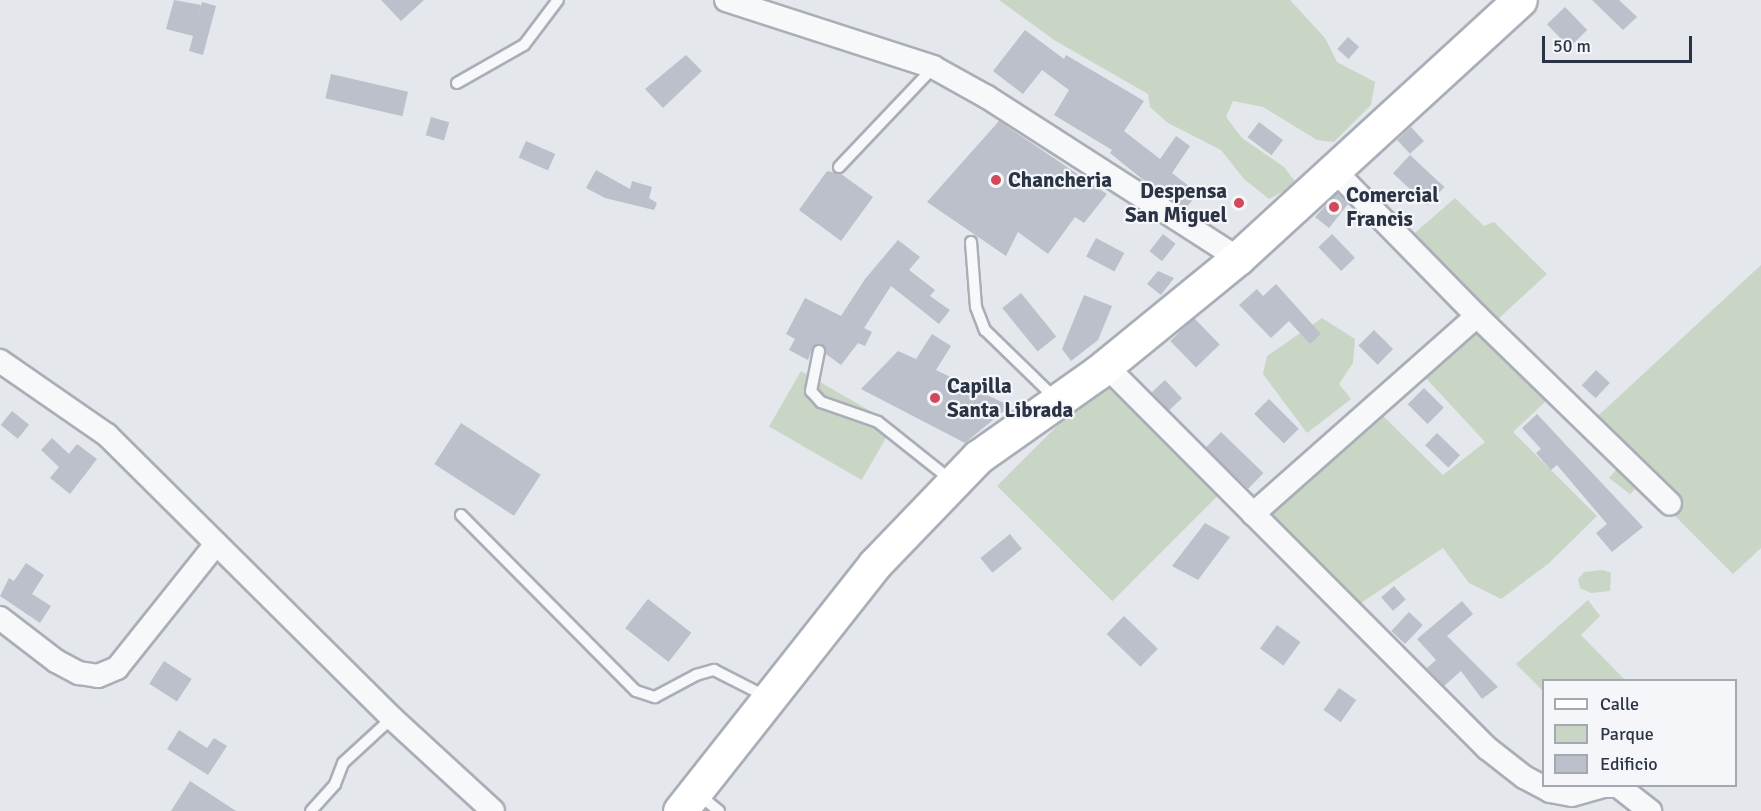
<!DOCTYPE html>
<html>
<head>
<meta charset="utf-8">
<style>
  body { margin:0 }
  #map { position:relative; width:1761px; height:811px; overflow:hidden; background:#e4e7ec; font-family:Signika,sans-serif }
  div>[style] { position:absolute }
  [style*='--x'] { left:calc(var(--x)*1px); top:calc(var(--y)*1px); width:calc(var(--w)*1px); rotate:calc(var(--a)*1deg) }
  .green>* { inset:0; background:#c9d6c5; transform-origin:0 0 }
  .building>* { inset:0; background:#bbc0ca; transform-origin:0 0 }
  .roads { filter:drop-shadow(2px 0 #a9aeb7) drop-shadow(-2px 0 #a9aeb7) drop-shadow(0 2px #a9aeb7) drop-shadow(0 -2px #a9aeb7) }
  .service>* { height:10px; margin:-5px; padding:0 5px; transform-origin:5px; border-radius:5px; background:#f7f8fa }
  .minor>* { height:22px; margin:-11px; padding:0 11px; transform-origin:11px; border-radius:11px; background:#f7f8fa }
  .primary>* { height:33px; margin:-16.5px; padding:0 16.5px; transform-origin:16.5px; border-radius:16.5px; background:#fff }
  .dots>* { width:16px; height:16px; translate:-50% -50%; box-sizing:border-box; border:3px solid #f4f6f9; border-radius:50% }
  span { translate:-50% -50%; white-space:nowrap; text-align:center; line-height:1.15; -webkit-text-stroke:4.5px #f4f6f9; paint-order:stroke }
  .poi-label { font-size:21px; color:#2b3445; font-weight:700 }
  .left { translate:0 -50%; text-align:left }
  .right { translate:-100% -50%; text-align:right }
  .legend { position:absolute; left:1542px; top:679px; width:195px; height:108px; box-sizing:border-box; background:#f4f6f9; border:2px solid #a4a8b1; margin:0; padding:8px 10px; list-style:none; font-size:18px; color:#2b3445 }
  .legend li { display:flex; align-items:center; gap:12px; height:30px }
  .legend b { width:30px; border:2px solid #a4a8b1 }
  .scale { position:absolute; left:1542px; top:36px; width:150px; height:27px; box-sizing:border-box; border:3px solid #2b3445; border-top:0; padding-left:8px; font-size:18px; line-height:21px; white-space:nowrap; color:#2b3445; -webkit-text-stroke:4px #f4f6f9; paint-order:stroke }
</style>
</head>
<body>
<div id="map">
  <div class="green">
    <div style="clip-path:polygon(999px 0,1290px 0,1325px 38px,1337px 62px,1375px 82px,1371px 105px,1334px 142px,1317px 140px,1263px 107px,1233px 101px,1226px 117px,1242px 138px,1284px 167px,1297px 184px,1269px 199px,1244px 179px,1221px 150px,1168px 123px,1150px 107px,1148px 94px,1054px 40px)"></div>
    <div style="clip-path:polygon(1455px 198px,1484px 226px,1494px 222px,1547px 274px,1496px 321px,1409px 238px)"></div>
    <div style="clip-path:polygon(1761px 265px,1761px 548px,1733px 574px,1586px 427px)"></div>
    <div style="clip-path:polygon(1322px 318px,1355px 339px,1353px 363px,1339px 384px,1351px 399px,1307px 433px,1263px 374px,1267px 356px)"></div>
    <div style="clip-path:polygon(1480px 325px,1548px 399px,1513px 432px,1597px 516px,1548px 564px,1501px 599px,1469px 583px,1443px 548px,1355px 607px,1263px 514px,1383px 416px,1443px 475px,1485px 442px,1424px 376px)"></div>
    <div style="left:801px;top:371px;width:107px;height:64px;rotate:30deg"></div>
    <div style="left:1106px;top:377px;width:163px;height:154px;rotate:45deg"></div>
    <div style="clip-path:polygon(1617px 469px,1632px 480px,1636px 488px,1630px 494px,1609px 478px)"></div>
    <div style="clip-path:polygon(1603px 570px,1611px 573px,1610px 591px,1591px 593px,1580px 588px,1578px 579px,1584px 572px)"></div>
    <div style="clip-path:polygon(1588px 600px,1600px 616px,1581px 635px,1625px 680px,1544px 680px,1543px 691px,1516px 664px)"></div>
  </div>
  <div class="building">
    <div style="clip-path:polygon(174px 0,201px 5px,197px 21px,202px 2px,216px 6px,203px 55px,189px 51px,193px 36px,166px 29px)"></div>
    <div style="clip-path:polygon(381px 0,424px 0,401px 21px)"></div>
    <div style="clip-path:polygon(1592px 0,1619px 0,1637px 17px,1623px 30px)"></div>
    <div style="left:1565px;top:7px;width:32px;height:25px;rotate:46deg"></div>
    <div style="clip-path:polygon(1025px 30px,1064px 59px,1066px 55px,1144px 101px,1124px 131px,1160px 159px,1176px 136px,1190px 146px,1172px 173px,1198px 193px,1186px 208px,1152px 187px,1110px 153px,1112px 150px,1054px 115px,1069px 90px,1042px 70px,1023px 94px,993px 71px)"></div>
    <div style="left:1348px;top:37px;width:15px;height:16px;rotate:42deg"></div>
    <div style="clip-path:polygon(686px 55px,702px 71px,663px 108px,645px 89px)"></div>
    <div style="left:331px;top:74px;width:79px;height:25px;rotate:13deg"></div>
    <div style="left:431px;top:117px;width:19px;height:19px;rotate:16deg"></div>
    <div style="clip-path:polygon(999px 121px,1107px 194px,1084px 223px,1075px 217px,1048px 254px,1018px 232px,1006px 256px,927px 202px)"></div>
    <div style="left:1259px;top:122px;width:30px;height:19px;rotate:37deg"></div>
    <div style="left:1411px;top:127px;width:19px;height:19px;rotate:47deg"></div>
    <div style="left:526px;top:141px;width:32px;height:18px;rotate:24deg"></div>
    <div style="left:1410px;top:155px;width:47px;height:25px;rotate:43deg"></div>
    <div style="clip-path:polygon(596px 170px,630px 189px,632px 181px,652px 187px,649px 198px,657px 203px,654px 210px,605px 198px,586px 188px)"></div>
    <div style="clip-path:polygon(827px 171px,841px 174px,873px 197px,841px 241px,799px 210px)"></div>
    <div style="clip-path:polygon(1337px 193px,1348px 204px,1329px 228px,1315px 217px)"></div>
    <div style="left:1163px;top:234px;width:16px;height:22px;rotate:38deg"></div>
    <div style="left:1332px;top:234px;width:33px;height:19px;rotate:46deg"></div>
    <div style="left:1096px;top:238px;width:32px;height:21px;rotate:28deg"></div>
    <div style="clip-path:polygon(898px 240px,920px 257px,909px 270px,935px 290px,930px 296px,950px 310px,939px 324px,891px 286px,864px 328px,872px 332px,865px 346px,858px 343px,841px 365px,826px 354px,821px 344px,813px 347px,808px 360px,789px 350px,795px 339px,786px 334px,805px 298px,841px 316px,865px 279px)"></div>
    <div style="clip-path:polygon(1158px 271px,1174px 278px,1161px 295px,1147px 284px)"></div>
    <div style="clip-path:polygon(1276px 284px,1321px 334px,1310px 344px,1289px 321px,1271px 338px,1239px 305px,1257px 289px,1263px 296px)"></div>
    <div style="left:1021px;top:293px;width:56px;height:24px;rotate:51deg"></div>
    <div style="clip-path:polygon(1084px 295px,1112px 306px,1098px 340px,1071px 361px,1062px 349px)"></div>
    <div style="left:1194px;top:318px;width:37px;height:33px;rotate:46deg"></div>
    <div style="left:1374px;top:330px;width:27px;height:22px;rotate:45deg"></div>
    <div style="clip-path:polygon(932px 334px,951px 346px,936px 370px,1010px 406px,965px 443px,861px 389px,898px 351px,916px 359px)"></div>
    <div style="left:1596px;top:370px;width:19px;height:21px;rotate:43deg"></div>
    <div style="left:1165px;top:380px;width:25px;height:18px;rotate:47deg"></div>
    <div style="left:1424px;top:388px;width:28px;height:23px;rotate:45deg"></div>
    <div style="left:1269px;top:399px;width:42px;height:21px;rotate:45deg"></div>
    <div style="left:12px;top:411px;width:22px;height:18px;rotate:39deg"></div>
    <div style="clip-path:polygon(1537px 414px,1643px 527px,1612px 552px,1596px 533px,1607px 524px,1557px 465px,1551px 470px,1536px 453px,1541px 449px,1522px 428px)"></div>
    <div style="left:461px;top:423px;width:95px;height:49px;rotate:33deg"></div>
    <div style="left:1221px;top:432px;width:59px;height:22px;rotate:44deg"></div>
    <div style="left:1437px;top:433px;width:32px;height:17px;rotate:44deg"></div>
    <div style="clip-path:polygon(52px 438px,69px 454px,77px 444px,97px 459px,70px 494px,50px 478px,59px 467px,41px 450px)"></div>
    <div style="clip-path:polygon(1205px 523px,1230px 537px,1198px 580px,1172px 566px)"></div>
    <div style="left:1010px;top:534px;width:19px;height:38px;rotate:51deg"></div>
    <div style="clip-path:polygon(26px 563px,44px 575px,32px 594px,51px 606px,40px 623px,0 596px,9px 578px,14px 581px)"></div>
    <div style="left:1394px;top:586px;width:18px;height:17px;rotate:49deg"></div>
    <div style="left:648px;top:599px;width:55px;height:37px;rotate:38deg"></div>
    <div style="clip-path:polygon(1462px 601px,1473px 614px,1447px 636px,1498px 687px,1482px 699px,1461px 671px,1444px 686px,1427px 668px,1436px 660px,1417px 639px)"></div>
    <div style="left:1409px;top:612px;width:19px;height:26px;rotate:43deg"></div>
    <div style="left:1124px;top:616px;width:47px;height:25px;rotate:44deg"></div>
    <div style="left:1277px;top:625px;width:29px;height:29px;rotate:36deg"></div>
    <div style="left:164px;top:661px;width:33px;height:27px;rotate:33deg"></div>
    <div style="left:1339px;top:688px;width:21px;height:27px;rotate:35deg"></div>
    <div style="clip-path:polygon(179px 730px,207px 748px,214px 738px,227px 746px,208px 775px,167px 749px)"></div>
    <div style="clip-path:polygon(190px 781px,236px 811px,171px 811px)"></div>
  </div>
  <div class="roads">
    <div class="service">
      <div style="--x:457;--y:83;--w:77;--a:-29.6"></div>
      <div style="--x:524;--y:45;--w:56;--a:-52.9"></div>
      <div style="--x:839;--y:167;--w:137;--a:-46.5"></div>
      <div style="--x:971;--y:242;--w:65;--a:85.6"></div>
      <div style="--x:976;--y:307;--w:25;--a:69"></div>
      <div style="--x:985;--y:330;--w:99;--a:44.2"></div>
      <div style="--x:819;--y:351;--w:41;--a:101.3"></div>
      <div style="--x:811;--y:391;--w:15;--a:48"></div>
      <div style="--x:821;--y:402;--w:60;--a:19.3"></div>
      <div style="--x:878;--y:422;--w:93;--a:38.5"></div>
      <div style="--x:461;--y:515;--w:248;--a:45.2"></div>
      <div style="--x:636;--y:691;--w:20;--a:18"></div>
      <div style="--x:655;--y:697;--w:47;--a:-28.2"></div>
      <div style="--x:696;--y:675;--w:19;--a:-16"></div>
      <div style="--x:714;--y:670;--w:57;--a:27"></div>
      <div style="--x:698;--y:794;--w:27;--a:39"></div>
      <div style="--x:311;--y:811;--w:36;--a:-48"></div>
      <div style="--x:335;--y:784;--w:22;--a:-69"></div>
      <div style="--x:343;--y:763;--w:67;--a:-42.6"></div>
    </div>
    <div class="minor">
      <div style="--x:726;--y:0;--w:218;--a:17.9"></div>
      <div style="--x:933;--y:67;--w:62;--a:29.1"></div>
      <div style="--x:987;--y:97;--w:298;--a:32.7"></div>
      <div style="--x:1334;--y:170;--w:204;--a:45.6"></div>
      <div style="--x:1477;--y:316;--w:269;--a:44.2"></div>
      <div style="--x:0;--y:361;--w:130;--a:34.7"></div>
      <div style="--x:107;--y:435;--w:402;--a:44.8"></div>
      <div style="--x:392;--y:718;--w:137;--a:42.6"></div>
      <div style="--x:1106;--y:366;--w:540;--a:45.08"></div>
      <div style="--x:1487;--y:748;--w:47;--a:38.1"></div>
      <div style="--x:1524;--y:777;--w:30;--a:28"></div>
      <div style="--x:1550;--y:791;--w:22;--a:10"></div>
      <div style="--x:1572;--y:795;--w:33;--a:-16"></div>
      <div style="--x:1253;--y:514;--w:299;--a:-41.5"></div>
      <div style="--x:0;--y:618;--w:71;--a:37.5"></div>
      <div style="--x:56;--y:661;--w:26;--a:28"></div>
      <div style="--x:79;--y:673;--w:19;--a:9"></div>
      <div style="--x:98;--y:676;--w:21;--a:-23"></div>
      <div style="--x:117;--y:668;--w:159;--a:-51.4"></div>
      <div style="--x:1607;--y:786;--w:11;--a:0"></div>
      <div style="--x:1618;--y:786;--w:41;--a:38"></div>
    </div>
    <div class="primary">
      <div style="--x:680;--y:811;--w:315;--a:-51.7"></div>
      <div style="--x:875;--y:564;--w:149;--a:-46.1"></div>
      <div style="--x:978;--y:457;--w:146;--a:-35.2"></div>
      <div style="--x:1097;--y:373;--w:182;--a:-39.2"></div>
      <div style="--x:1238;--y:258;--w:382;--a:-42.5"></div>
    </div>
  </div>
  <div class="dots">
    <div style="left:996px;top:180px;background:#d1495b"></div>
    <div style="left:1239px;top:203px;background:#d1495b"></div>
    <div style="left:1334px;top:207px;background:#d1495b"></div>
    <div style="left:935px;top:398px;background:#d1495b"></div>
  </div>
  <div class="poi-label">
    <span class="left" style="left:1008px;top:180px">Chancheria</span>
    <span class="right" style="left:1227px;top:203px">Despensa<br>San Miguel</span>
    <span class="left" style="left:1346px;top:207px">Comercial<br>Francis</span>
    <span class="left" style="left:947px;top:398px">Capilla<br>Santa Librada</span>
  </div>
  <ul class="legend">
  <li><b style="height:8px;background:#fff"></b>Calle</li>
  <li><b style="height:16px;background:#c9d6c5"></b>Parque</li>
  <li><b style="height:16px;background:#bbc0ca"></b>Edificio</li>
  </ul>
  <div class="scale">50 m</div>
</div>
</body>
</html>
